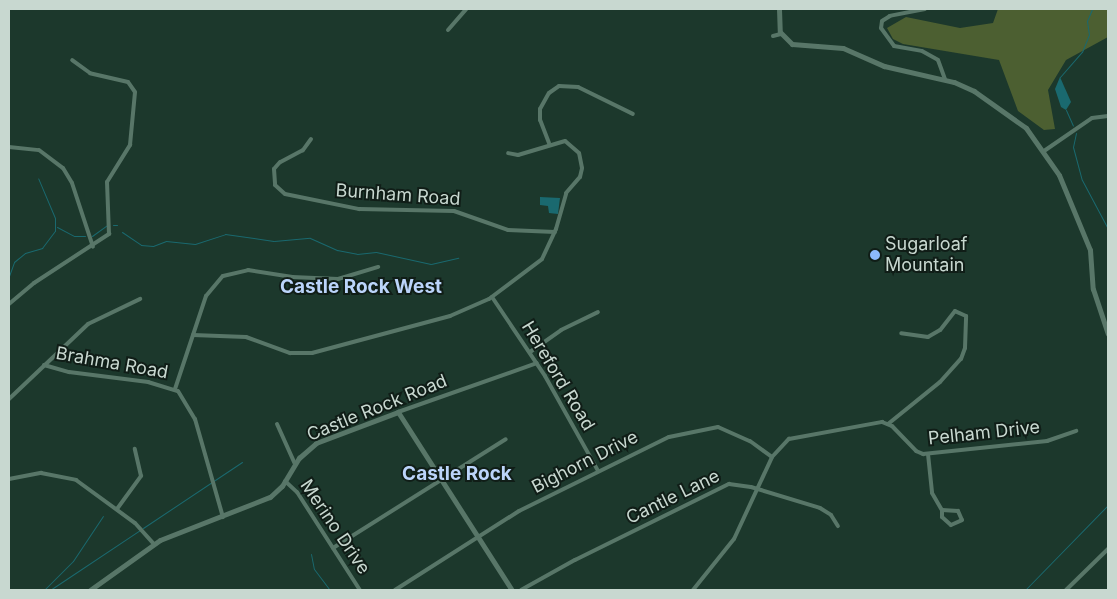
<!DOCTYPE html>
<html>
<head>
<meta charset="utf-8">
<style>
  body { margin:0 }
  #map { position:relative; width:1117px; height:599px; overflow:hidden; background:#1c382c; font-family:Inter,sans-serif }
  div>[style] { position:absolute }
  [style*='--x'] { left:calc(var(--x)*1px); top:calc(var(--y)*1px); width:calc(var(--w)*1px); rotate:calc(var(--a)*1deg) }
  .forest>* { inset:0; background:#4c5f31 }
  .water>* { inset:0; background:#1a696f }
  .stream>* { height:1px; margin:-0.5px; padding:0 0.5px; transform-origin:0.5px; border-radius:0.5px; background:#1a696f }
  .street>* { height:4px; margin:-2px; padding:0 2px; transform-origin:2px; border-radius:2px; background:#587668 }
  .secondary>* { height:5px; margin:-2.5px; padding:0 2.5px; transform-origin:2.5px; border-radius:2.5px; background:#587668 }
  .dots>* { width:14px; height:14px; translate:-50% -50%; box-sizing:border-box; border:2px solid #101d17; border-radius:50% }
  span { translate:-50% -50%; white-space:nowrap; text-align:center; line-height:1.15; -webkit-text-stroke:4px #101d17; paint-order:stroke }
  .street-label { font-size:18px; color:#c8d8d0 }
  .poi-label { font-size:18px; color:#c8d8d0 }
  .left { translate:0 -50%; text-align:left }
  .neighbourhood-label { font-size:19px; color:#bbd4fa; font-weight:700 }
  .frame { position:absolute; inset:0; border:10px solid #c8d8d0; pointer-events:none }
</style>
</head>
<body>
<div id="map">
  <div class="forest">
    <div style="clip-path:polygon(998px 9px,1108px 9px,1108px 37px,1066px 60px,1048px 90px,1055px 129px,1044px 130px,1018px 111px,999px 60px,903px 44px,893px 39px,887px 28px,906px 17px,960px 28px,993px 23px)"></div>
  </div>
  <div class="water">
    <div style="clip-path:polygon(1060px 77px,1071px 102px,1066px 110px,1061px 107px,1055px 89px)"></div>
    <div style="clip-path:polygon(540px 197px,560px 198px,558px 214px,549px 213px,548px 206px,540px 205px)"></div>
  </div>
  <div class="stream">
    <div style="--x:1060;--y:77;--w:33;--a:-49"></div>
    <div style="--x:1082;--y:52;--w:18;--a:-68"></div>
    <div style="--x:1089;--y:35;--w:14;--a:-98"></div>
    <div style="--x:1087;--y:21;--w:13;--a:-67"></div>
    <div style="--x:1066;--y:110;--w:17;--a:66"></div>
    <div style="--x:1076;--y:133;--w:14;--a:102"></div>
    <div style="--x:1073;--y:147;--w:34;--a:75"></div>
    <div style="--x:1082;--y:180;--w:55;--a:62"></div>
    <div style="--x:113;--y:225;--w:4;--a:0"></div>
    <div style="--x:57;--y:227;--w:19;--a:28"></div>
    <div style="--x:74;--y:236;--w:11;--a:0"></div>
    <div style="--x:122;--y:232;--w:23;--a:34"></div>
    <div style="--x:141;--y:245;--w:12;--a:5"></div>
    <div style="--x:153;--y:246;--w:14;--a:-21"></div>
    <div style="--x:166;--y:241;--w:29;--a:6"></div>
    <div style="--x:195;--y:244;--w:32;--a:-18"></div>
    <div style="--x:225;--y:234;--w:49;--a:8.1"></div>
    <div style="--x:274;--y:241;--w:36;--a:-5"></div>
    <div style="--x:310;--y:238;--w:30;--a:24"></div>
    <div style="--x:337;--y:250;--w:20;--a:11"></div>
    <div style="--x:357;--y:254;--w:19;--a:-6"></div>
    <div style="--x:376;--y:252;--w:56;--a:12.3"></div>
    <div style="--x:431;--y:264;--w:28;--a:-13"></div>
    <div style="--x:92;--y:236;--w:19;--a:-36"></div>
    <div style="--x:9;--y:276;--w:15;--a:-70"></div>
    <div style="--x:14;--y:262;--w:14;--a:-39"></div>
    <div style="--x:25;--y:253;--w:18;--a:-16"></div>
    <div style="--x:42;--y:248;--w:21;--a:-53"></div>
    <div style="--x:55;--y:231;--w:13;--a:-90"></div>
    <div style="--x:55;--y:218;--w:43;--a:-113"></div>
    <div style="--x:143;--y:528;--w:119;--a:-33.7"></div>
    <div style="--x:311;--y:554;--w:15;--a:79"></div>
    <div style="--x:314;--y:569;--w:26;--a:53"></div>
    <div style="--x:44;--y:590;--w:41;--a:-45"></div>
    <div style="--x:73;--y:561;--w:54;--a:-56.3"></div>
    <div style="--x:50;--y:590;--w:108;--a:-33.7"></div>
    <div style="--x:1025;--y:590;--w:119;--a:-45.7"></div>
  </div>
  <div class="street">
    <div style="--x:925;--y:9;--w:36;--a:169"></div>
    <div style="--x:890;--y:16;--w:9;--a:148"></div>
    <div style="--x:882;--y:21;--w:7;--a:98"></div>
    <div style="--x:881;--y:28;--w:22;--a:54"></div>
    <div style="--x:894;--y:46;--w:28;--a:10"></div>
    <div style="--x:922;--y:51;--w:18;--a:29"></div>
    <div style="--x:938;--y:60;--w:20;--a:70"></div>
    <div style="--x:448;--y:30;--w:28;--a:-49"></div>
    <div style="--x:773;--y:36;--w:8;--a:-14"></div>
    <div style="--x:311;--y:139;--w:14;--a:126"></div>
    <div style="--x:303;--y:150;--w:26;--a:152"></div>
    <div style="--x:280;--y:162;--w:9;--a:131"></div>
    <div style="--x:274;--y:169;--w:16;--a:86"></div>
    <div style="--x:275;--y:185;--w:13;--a:42"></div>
    <div style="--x:285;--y:194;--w:76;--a:11.5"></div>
    <div style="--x:359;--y:209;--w:95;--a:1.2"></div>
    <div style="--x:454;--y:211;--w:57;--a:19.4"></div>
    <div style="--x:508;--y:230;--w:47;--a:2.4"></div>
    <div style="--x:549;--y:143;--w:25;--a:-111"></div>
    <div style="--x:540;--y:120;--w:11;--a:-90"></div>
    <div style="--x:540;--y:109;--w:18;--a:-61"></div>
    <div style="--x:549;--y:93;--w:12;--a:-35"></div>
    <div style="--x:559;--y:86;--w:19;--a:3"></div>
    <div style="--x:578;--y:87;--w:61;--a:26.1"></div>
    <div style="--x:9;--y:147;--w:30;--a:6"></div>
    <div style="--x:39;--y:150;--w:30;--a:37"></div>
    <div style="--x:63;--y:168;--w:17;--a:59"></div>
    <div style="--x:72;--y:183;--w:67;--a:71.8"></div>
    <div style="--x:1044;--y:151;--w:58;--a:-34.5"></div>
    <div style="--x:1092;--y:118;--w:16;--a:-7"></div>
    <div style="--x:492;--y:297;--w:95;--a:56.1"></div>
    <div style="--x:545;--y:376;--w:109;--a:60.8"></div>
    <div style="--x:9;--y:304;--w:33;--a:-40"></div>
    <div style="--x:34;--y:283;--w:90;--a:-33.2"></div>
    <div style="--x:109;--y:234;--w:52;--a:-92.2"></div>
    <div style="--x:107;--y:182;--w:44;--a:-58.1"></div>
    <div style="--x:130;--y:145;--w:53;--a:-84.6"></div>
    <div style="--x:135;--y:92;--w:12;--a:-125"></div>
    <div style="--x:128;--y:82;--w:39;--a:-167"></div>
    <div style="--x:90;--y:73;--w:22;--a:-144"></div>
    <div style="--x:193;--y:335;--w:53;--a:2.2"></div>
    <div style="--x:246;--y:337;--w:47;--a:20"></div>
    <div style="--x:290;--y:353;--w:22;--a:0"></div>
    <div style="--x:312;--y:353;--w:143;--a:-15"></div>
    <div style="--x:450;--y:316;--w:43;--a:-23.6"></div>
    <div style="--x:489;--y:299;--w:66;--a:-37"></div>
    <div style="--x:542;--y:259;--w:33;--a:-65"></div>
    <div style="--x:556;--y:229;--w:37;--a:-74"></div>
    <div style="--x:566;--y:193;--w:21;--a:-49"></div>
    <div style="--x:580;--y:177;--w:9;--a:-77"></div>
    <div style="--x:582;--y:168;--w:15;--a:-101"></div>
    <div style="--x:579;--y:153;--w:18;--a:-139"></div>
    <div style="--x:565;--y:141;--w:49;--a:163.4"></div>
    <div style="--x:518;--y:155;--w:10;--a:-169"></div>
    <div style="--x:530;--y:352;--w:38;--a:-35"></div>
    <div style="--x:561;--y:330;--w:41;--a:-25.9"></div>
    <div style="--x:44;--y:365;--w:26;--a:16"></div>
    <div style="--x:69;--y:372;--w:80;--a:7.2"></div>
    <div style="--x:148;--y:382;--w:31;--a:17"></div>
    <div style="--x:178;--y:391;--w:33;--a:59"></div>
    <div style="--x:195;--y:419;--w:102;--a:74.1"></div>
    <div style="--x:175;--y:389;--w:98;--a:-71.6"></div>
    <div style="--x:206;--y:296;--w:26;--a:-50"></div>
    <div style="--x:223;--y:276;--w:26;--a:-13"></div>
    <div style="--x:248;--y:270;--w:45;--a:9"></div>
    <div style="--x:292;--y:277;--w:46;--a:2.5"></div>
    <div style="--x:338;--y:279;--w:42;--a:-16.7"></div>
    <div style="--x:9;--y:399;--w:109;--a:-43.5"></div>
    <div style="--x:88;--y:324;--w:58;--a:-25.7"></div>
    <div style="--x:398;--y:412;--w:147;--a:-19.4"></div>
    <div style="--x:277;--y:424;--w:44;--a:65.8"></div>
    <div style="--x:888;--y:424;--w:67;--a:-38.9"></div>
    <div style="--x:940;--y:382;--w:31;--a:-48"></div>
    <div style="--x:961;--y:359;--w:12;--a:-70"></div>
    <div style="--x:965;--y:348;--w:32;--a:-88"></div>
    <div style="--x:966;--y:316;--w:12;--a:-156"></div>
    <div style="--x:955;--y:311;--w:24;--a:128"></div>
    <div style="--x:940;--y:330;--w:14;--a:150"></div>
    <div style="--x:928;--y:337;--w:27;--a:-172"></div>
    <div style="--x:928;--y:454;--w:39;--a:84"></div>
    <div style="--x:932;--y:493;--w:20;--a:60"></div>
    <div style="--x:942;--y:510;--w:7;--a:90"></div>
    <div style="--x:942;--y:517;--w:12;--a:42"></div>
    <div style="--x:951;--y:525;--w:12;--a:-24"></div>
    <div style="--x:962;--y:520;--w:10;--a:-114"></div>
    <div style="--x:958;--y:511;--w:16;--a:-176"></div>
    <div style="--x:9;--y:479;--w:33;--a:-11"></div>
    <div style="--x:41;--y:473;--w:36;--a:11"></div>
    <div style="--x:76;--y:480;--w:73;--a:36.1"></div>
    <div style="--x:135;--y:523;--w:28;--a:48"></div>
    <div style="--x:285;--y:481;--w:16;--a:43"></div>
    <div style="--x:297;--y:492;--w:117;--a:57.3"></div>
    <div style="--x:117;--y:509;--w:41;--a:-54"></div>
    <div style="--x:141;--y:476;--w:28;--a:-103"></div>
    <div style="--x:333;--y:548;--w:204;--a:-32.2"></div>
    <div style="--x:395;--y:590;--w:147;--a:-32.5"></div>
    <div style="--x:519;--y:511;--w:167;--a:-26.3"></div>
    <div style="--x:669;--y:437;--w:50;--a:-11.5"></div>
    <div style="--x:718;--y:427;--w:35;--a:24"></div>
    <div style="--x:750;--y:441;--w:27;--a:36"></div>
    <div style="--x:521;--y:590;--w:62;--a:-29.1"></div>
    <div style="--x:575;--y:560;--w:172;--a:-26.3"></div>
    <div style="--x:729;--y:484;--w:22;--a:8"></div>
    <div style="--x:751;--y:487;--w:72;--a:16.9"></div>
    <div style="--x:820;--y:508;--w:13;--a:32"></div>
    <div style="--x:831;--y:515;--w:13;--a:58"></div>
    <div style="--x:693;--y:590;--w:65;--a:-51.2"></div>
    <div style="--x:734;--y:539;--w:90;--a:-65.1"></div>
    <div style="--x:772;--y:457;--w:25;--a:-47"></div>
    <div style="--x:789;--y:439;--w:95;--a:-10.4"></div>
    <div style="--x:882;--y:422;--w:11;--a:22"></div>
    <div style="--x:892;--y:426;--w:35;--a:46"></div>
    <div style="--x:916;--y:451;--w:8;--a:23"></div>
    <div style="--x:923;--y:454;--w:125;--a:-6"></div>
    <div style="--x:1047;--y:441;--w:31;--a:-19"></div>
    <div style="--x:1066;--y:590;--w:59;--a:-44.3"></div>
  </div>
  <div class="secondary">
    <div style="--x:779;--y:9;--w:23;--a:88"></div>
    <div style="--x:780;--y:32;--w:17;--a:45"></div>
    <div style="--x:792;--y:44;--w:51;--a:4.5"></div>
    <div style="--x:843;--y:48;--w:45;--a:23.7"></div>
    <div style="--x:884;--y:66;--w:72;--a:12.9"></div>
    <div style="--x:954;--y:82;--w:22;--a:24"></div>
    <div style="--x:974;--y:91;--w:64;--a:35.4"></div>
    <div style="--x:1026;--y:128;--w:57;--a:54.9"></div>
    <div style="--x:1059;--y:175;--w:81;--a:67.5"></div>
    <div style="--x:1090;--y:250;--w:39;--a:86"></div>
    <div style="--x:1093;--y:289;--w:47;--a:71.6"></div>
    <div style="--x:90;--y:590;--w:86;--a:-35.5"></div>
    <div style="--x:160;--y:540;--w:118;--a:-21.4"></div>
    <div style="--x:270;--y:497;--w:16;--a:-43"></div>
    <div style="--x:282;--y:486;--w:33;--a:-59"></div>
    <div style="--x:299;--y:458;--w:23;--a:-41"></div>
    <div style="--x:316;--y:443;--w:88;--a:-20.7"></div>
    <div style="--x:398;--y:412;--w:211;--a:57.4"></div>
  </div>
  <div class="dots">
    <div style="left:875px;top:255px;background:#8cb9fc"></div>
  </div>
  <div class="street-label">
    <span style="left:398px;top:195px;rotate:4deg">Burnham Road</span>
    <span style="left:112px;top:363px;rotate:10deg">Brahma Road</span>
    <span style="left:558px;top:376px;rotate:59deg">Hereford Road</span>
    <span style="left:377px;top:408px;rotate:-22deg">Castle Rock Road</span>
    <span style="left:984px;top:433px;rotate:-6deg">Pelham Drive</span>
    <span style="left:585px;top:462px;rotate:-27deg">Bighorn Drive</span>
    <span style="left:673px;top:497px;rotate:-26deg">Cantle Lane</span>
    <span style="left:335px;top:527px;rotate:56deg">Merino Drive</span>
  </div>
  <div class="poi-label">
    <span class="left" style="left:885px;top:255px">Sugarloaf<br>Mountain</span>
  </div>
  <div class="neighbourhood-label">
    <span style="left:361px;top:287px">Castle Rock West</span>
    <span style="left:457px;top:474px">Castle Rock</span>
  </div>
  <div class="frame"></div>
</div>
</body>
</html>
